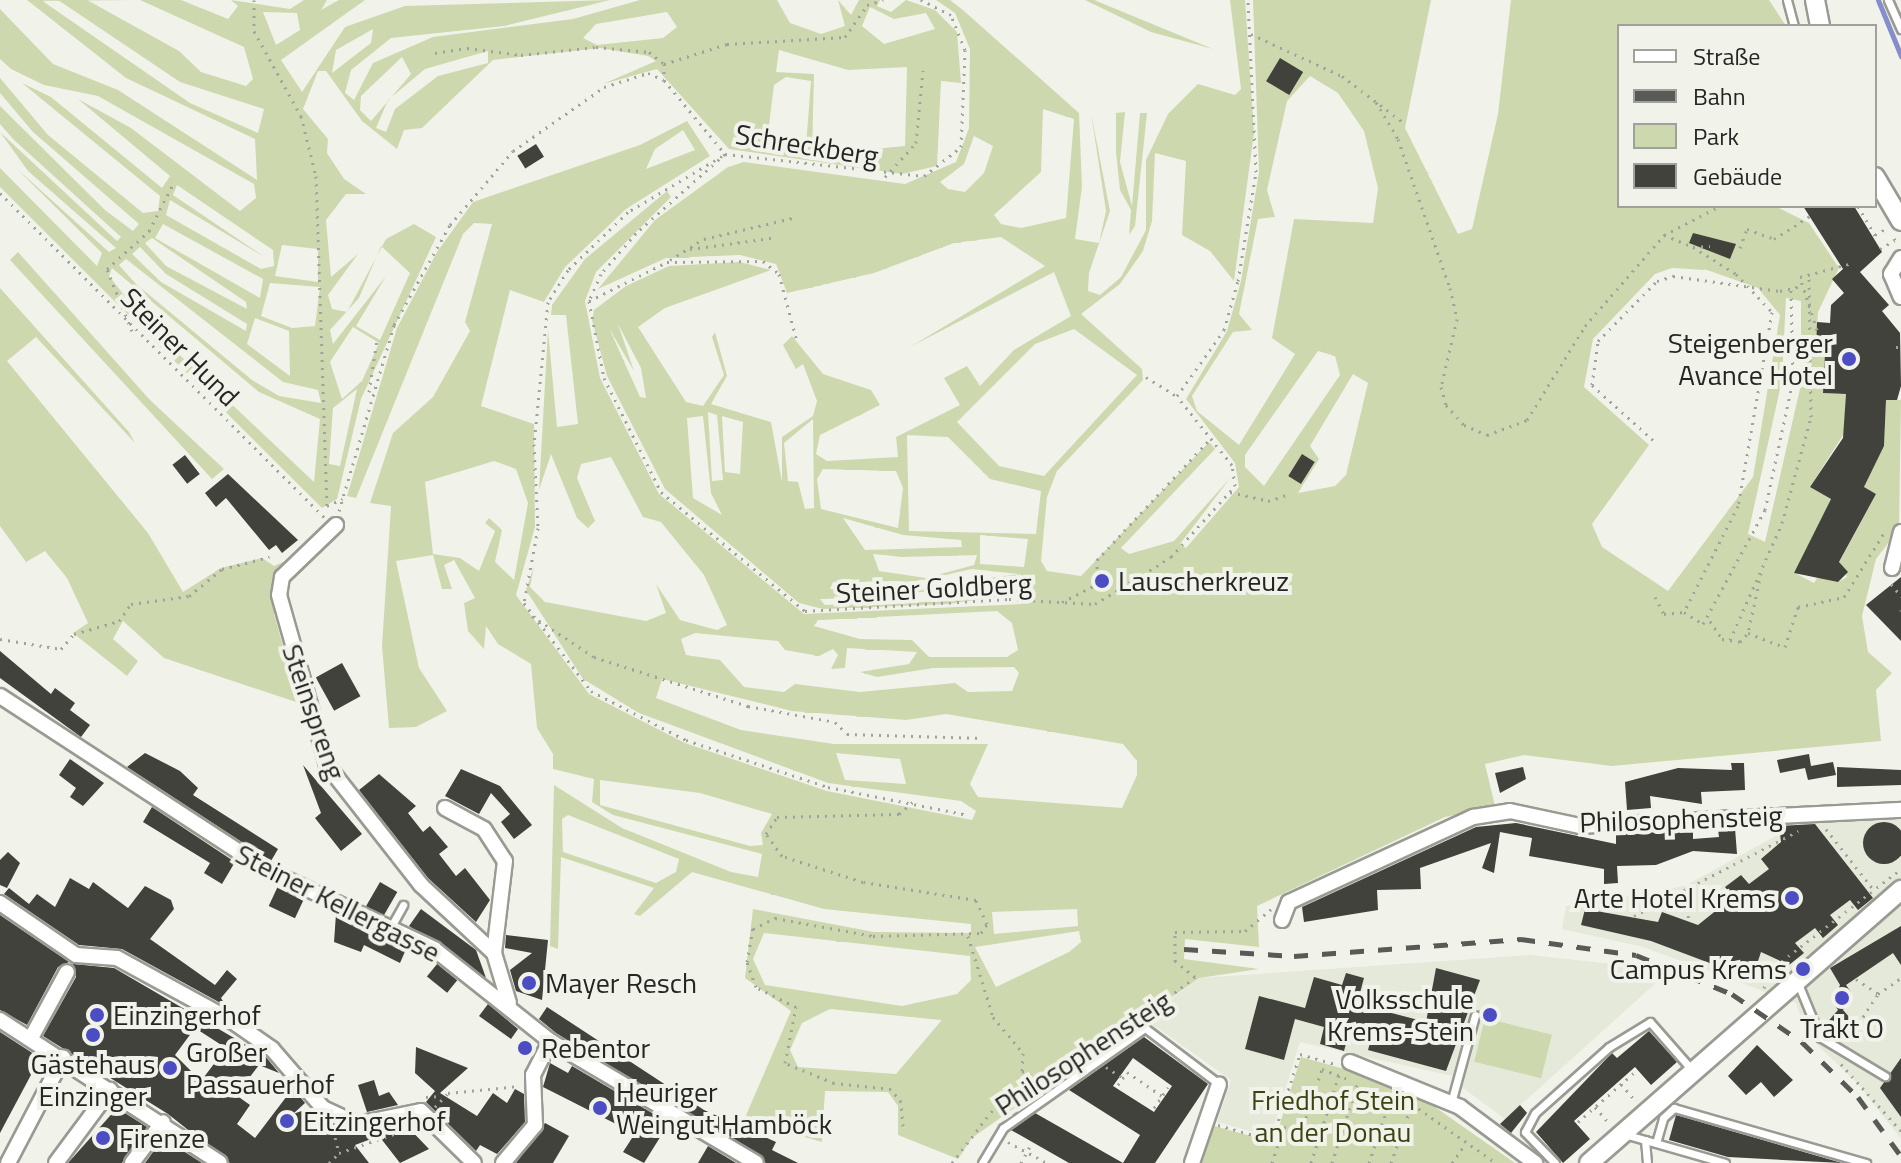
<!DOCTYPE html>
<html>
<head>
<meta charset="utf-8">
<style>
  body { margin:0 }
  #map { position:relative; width:1901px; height:1163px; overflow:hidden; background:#f1f3eb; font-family:"Titillium Web",sans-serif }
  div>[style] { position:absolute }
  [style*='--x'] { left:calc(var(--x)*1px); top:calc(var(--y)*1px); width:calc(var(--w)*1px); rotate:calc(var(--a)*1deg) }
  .built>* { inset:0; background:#e5e9da }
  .green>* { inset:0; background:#ced8af; transform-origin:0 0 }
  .stream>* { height:5px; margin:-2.5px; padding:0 2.5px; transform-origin:2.5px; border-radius:2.5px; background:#858eca }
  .building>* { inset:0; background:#40423b; transform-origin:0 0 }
  .round { border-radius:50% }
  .path>* { height:3px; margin-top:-1.5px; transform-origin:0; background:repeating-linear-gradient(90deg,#a0a29c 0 2px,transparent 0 8px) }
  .roads { filter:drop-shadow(2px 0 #999b93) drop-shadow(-2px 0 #999b93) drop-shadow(0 2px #999b93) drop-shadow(0 -2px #999b93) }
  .service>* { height:7px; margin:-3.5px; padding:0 3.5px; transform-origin:3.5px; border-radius:3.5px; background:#fff }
  .minor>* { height:14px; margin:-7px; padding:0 7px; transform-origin:7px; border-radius:7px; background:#fff }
  .tertiary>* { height:18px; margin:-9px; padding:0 9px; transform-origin:9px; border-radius:9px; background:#fff }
  .rail>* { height:5px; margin-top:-2.5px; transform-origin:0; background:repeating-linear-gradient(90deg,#585a55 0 14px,transparent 0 28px) }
  .dots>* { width:22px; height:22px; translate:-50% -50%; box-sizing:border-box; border:4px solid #f1f3eb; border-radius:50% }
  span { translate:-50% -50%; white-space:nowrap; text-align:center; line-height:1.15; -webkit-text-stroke:8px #f1f3eb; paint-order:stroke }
  .street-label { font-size:28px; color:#252623 }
  .poi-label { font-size:28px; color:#252623 }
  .right { translate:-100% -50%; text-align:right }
  .left { translate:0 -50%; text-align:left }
  .park-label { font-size:28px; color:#3b4311 }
  .legend { position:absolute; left:1617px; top:24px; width:260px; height:184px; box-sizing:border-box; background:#f1f3eb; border:2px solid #9fa19b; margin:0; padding:10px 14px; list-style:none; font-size:24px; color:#252623 }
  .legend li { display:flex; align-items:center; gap:16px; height:40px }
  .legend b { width:40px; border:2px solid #9fa19b }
</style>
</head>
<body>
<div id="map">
  <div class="built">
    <div style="clip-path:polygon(1901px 814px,1901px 1139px,1858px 1084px,1807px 1035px,1796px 1003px,1643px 947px,1562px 929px,1566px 906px,1685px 886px,1806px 819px)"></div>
    <div style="clip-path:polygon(1531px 955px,1613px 964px,1657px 982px,1505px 1119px,1463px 1088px,1449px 1089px,1452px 1076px,1300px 1042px,1274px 1126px,1261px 1134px,1217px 1122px,1231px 1080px,1145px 1019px,1199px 978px)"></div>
  </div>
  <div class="green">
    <div style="clip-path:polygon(evenodd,27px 0,41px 0,190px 103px,258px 133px,264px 109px,180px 82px,58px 0,87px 0,179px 51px,201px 72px,246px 86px,253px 79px,244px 47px,140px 0,181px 0,228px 19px,238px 6px,231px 0,290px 9px,304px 0,327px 0,321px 10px,339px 0,365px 0,281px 60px,302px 92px,345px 27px,405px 6px,610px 0,504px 26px,391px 38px,351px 70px,345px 93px,354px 100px,373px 63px,433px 37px,573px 19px,640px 0,777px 0,790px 23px,821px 34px,845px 26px,838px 0,851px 15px,859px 0,880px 0,877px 6px,891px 12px,906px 0,935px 10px,957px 32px,961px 83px,941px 81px,937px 166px,902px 174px,729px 149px,657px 69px,603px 84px,656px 61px,648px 56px,600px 48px,493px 60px,422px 128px,404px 130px,397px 149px,362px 121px,326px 71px,318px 71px,303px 109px,328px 139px,327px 153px,344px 179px,366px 194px,346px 194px,326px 220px,331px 277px,358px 254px,328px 295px,332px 309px,347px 312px,386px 239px,414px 224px,436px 237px,361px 399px,337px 499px,322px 508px,0 187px,0 168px,97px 266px,102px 253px,15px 167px,109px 252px,116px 248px,28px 171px,0 132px,117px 241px,121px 237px,13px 139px,0 124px,0 106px,105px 210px,133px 231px,139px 224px,33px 132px,0 93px,0 78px,48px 135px,143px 213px,158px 211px,160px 196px,22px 83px,51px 97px,162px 188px,170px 176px,78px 99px,131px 128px,240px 211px,256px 198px,254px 184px,98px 96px,44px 85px,11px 69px,0 59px,0 9px,53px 64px,118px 90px,257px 180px,255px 139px,126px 78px,27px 0,870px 7px,894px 19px,926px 13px,935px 29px,884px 44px,862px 26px,870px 7px,27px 0,263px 12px,297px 13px,300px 30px,276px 45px,263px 12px,27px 0,667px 12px,677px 27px,663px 38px,597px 45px,583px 38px,596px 24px,667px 12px,27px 0,373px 29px,371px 43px,332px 73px,336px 50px,373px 29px,27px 0,779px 50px,848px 70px,907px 67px,905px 146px,812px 155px,814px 74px,776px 72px,779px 50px,27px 0,488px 51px,488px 63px,438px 76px,395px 109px,386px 132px,376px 128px,388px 100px,425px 69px,488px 51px,27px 0,402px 57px,411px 74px,371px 121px,360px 110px,361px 96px,402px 57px,27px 0,786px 77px,811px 81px,806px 146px,778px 144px,768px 133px,774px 85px,786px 77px,27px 0,177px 185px,273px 250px,274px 266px,261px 269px,166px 215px,170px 200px,266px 258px,173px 195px,177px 185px,27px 0,163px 224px,263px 279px,260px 298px,155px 238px,163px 224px,27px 0,152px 238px,246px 302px,247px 309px,166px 266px,145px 243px,152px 238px,27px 0,282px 245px,318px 249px,318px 282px,275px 276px,282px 245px,27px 0,381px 246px,410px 273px,380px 340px,356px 326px,386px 276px,333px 344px,330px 330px,359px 298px,381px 246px,27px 0,140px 247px,166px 274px,247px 324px,246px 331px,161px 282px,132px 254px,140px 247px,27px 0,126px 259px,283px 382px,318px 390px,321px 403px,279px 396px,252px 380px,136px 284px,119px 265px,126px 259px,27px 0,112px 268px,259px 392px,320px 419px,314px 482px,148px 325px,109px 276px,112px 268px,27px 0,270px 283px,320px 287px,315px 326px,292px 328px,261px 316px,270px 283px,27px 0,255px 318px,289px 331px,290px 376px,247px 344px,255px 318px,27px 0,353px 327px,379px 343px,362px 381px,342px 399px,330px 362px,353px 327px,27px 0,357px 389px,340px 466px,329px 464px,333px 408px,357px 389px)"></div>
    <div style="clip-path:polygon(evenodd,936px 0,950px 0,964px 11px,1079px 113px,1082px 187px,1075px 239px,1099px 243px,1106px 211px,1091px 113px,1110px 211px,1089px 273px,1088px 291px,1100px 295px,1121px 277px,1146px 230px,1146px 160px,1168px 114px,1198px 84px,1235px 95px,1241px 89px,1230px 0,1245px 0,1254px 133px,1234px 281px,1210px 251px,1182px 235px,1186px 161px,1155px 153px,1152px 221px,1143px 251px,1120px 284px,1081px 314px,1142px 369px,1143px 380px,1057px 471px,1047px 497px,1041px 561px,1047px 571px,1081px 576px,1209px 442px,1215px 449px,1121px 548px,1129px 554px,1174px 541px,1231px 477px,1180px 544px,1186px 548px,1239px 487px,1235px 463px,1186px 399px,1227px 331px,1241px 281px,1259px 172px,1253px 0,1431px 0,1405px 128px,1458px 234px,1472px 229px,1498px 114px,1511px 0,1769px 0,1786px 26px,1619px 26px,1619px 206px,1775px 206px,1809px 223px,1839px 268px,1818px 312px,1816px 352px,1829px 354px,1823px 393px,1846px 394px,1845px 432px,1810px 487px,1831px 499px,1795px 573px,1814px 583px,1820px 573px,1838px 582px,1847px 577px,1839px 563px,1876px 494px,1864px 487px,1884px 446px,1886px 400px,1901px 400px,1899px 529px,1876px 559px,1862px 616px,1868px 652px,1892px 673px,1876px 690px,1881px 741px,1612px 766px,1524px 755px,1485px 764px,1495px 806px,1445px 817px,1257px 906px,1259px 947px,1185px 939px,1184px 959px,1259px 969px,1199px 978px,972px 1138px,958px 1159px,898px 1135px,898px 1106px,888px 1092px,825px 1091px,822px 1142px,744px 1120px,791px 1011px,745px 978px,753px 909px,874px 932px,971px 933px,971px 924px,824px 909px,692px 872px,640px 916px,634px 914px,654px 888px,561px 857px,558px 949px,550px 946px,554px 785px,622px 828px,731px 872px,758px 877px,762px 854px,613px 815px,592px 802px,594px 779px,553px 769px,553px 754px,537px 728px,531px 664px,498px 644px,486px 626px,484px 649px,468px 631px,464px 603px,475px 598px,454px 560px,444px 565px,452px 589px,442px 589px,433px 555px,396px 561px,419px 668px,447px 711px,416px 727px,389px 728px,382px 646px,391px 506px,370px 503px,393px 433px,433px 397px,470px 331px,465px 322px,492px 224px,474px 223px,463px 234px,356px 498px,347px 496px,397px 328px,437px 252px,473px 202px,640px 145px,687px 121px,710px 156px,626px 209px,565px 267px,544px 302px,510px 290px,481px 406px,534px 424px,535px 527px,516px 595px,589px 694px,685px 743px,827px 791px,972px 820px,976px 811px,961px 801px,828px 783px,639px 713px,583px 679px,526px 590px,534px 566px,530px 587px,545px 602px,646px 621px,666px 613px,656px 584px,680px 620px,717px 630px,727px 625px,704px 575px,661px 522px,643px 517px,611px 457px,581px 464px,577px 478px,595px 521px,588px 528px,577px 518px,551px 454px,539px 490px,548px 330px,557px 427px,578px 424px,566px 315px,551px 315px,552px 305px,585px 259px,667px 191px,671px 197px,596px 272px,585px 301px,600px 378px,659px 494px,804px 614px,1021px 604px,1021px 596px,1009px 595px,948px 604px,823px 609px,799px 603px,665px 489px,607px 376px,592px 320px,594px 310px,626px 286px,669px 266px,740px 262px,771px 270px,665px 308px,638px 327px,686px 402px,703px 406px,724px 375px,712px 337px,715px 332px,727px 376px,711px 404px,771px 422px,782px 482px,782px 437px,813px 416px,817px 401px,803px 364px,796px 369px,783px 345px,792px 336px,823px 374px,871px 390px,880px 405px,820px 435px,816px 454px,827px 461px,898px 457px,896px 437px,960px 405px,944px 378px,967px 366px,980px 386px,1014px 350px,1071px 316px,1054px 272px,910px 347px,1045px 266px,1001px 237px,954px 243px,874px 273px,787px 293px,776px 264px,740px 255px,666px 258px,598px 289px,655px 220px,728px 167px,744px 162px,905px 184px,956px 162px,969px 128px,970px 49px,955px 13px,936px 0,1310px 76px,1338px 93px,1364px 131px,1378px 188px,1373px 223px,1294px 219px,1272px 338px,1295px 354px,1239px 445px,1197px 411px,1192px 396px,1233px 332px,1252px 330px,1239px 314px,1258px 219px,1275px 217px,1267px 190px,1287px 101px,1310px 76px,936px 0,1043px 109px,1074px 119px,1066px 218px,1021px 228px,1001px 224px,994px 215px,1041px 172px,1043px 109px,936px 0,683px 130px,695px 150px,646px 169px,655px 149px,683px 130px,936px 0,974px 136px,993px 146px,984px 173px,965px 192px,948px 189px,940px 182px,964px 164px,974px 136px,936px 0,1672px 268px,1707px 270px,1758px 288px,1780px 315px,1753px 477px,1668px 591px,1602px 547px,1592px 524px,1649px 445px,1584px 387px,1593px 339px,1655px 274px,1672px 268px,936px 0,1786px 298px,1801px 301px,1801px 384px,1765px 542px,1748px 534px,1782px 380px,1786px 298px,936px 0,618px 324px,641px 368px,646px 398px,640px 397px,609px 328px,634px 371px,618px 324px,936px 0,1074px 329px,1137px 375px,1044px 476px,999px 466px,957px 422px,1035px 344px,1074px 329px,936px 0,1318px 351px,1335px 356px,1340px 375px,1264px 486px,1245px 467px,1245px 455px,1318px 351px,936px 0,1353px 374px,1368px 383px,1346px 475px,1335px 486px,1298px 493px,1319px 459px,1310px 446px,1353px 374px,936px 0,708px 412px,717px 415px,723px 480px,712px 481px,708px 412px,936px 0,703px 416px,711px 493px,722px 515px,693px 498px,687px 418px,703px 416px,936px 0,722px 416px,743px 422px,740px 474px,725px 472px,722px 416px,936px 0,813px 419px,814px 508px,805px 509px,798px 482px,788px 481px,784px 443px,813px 419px,936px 0,907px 435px,948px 437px,990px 479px,1041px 491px,1036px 534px,909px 531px,907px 435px,936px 0,494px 461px,516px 469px,528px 503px,514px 580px,495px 562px,502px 530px,489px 518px,485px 523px,495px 531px,479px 571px,460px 558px,433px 554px,425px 482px,494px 461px,936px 0,823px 469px,896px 471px,903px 488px,898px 528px,821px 509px,817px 479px,823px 469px,936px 0,843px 518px,903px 535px,961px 540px,962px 547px,865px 550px,843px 518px,936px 0,980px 535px,1028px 539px,1024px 567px,980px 564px,980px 535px,936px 0,873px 554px,904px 557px,977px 555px,974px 565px,926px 578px,879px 571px,873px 554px,936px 0,972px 569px,1019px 574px,915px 588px,919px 581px,972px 569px,936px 0,900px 581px,900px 591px,889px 593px,830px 589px,833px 582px,900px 581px,936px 0,950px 590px,951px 601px,825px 605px,820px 599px,950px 590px,936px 0,997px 611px,1012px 623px,1018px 650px,1007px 657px,929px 657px,912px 640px,860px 639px,814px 626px,818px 620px,997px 611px,936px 0,695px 633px,778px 641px,785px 650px,819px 656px,833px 649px,838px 655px,831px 669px,845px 668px,847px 648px,917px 652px,909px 664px,860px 672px,877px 677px,933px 668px,1014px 667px,1019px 673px,1012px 691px,968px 692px,955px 683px,860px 692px,795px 684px,784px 692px,744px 687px,720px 660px,686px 655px,681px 639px,695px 633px,936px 0,662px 679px,792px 711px,906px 720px,946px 714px,1123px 744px,1137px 761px,1137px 775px,1122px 808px,978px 797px,970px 784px,988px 744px,834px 744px,741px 730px,656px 698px,662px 679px,936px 0,836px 753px,900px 759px,906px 784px,845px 780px,836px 753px,936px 0,600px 780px,700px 793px,772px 814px,761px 833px,763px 845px,750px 846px,600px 805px,600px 780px,936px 0,568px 815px,679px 859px,676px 872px,656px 883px,563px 852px,562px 819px,568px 815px,936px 0,1077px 909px,1078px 926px,994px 934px,992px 912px,1077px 909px,936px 0,1079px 931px,1081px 942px,1069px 952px,996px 987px,975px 947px,1079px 931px,936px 0,764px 933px,970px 956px,971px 980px,957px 994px,902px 1006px,765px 985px,753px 959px,764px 933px,936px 0,830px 1009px,941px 1020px,941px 1021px,896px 1074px,798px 1067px,790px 1050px,802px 1023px,830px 1009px)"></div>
    <div style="clip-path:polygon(1085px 0,1094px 0,1213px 49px,1151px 32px)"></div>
    <div style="clip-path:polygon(1125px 112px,1120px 162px,1132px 206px,1140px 113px,1147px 113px,1135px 226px,1129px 235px,1131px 210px,1120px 190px,1116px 152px,1116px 113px)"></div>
    <div style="clip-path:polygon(18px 252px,150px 400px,224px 469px,212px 479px,10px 260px)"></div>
    <div style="clip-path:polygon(0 288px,129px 432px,135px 443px,36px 337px,7px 361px,148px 533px,183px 592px,221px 568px,262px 558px,274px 566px,283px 562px,274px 614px,299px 703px,164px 658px,123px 621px,113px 639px,138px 661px,127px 676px,73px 633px,88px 623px,67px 578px,45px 551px,26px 562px,0 526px)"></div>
    <div style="left:1485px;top:1018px;width:69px;height:45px;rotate:14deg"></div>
    <div style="clip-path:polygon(1301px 1057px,1405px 1086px,1515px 1163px,1202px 1163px,1214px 1126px,1269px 1141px,1277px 1133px)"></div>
  </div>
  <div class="stream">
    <div style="--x:1878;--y:0;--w:61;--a:67.7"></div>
  </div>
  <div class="building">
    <div style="left:1280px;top:58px;width:27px;height:27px;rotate:31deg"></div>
    <div style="left:536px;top:144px;width:15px;height:22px;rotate:58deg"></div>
    <div style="clip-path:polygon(1803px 206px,1854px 206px,1882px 252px,1860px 272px,1889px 305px,1882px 311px,1900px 333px,1901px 386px,1897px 400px,1886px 400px,1884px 446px,1864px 487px,1876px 494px,1839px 562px,1848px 572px,1838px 582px,1794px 573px,1831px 499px,1810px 487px,1843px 438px,1846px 394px,1823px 393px,1825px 353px,1816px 353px,1817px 322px,1830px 323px,1831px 305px,1844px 293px,1832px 279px,1843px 269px)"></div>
    <div style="clip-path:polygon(1693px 233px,1736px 244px,1730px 259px,1689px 243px)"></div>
    <div style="left:1302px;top:454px;width:15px;height:26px;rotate:32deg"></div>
    <div style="left:185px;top:455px;width:24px;height:16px;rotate:52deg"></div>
    <div style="clip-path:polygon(228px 474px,298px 540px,282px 553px,276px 545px,269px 550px,226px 498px,216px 507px,205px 493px)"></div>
    <div style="clip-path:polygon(1901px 577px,1901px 641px,1866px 605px)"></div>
    <div style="clip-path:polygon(0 651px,51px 694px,55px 688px,75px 703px,70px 710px,90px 725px,81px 737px,0 678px)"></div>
    <div style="left:342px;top:663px;width:38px;height:30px;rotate:61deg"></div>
    <div style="clip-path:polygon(145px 753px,180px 771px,198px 788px,193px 795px,278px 849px,271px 861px,127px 767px)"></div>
    <div style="clip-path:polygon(1809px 754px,1811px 766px,1833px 762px,1836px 775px,1808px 780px,1805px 768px,1780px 773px,1777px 760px)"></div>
    <div style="clip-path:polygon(70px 759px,104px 783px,83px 806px,70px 797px,76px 788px,59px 775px)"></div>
    <div style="clip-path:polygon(1731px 763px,1744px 763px,1745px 790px,1701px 792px,1702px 804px,1650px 796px,1651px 808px,1627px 810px,1625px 782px,1678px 768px,1732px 770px)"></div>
    <div style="clip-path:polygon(303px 765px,362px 834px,341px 851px,315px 818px,321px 813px)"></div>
    <div style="clip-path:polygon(1523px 767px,1526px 779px,1500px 793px,1495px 773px)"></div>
    <div style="clip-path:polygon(1837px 767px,1901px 770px,1901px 785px,1837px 787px)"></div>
    <div style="clip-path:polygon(461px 769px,500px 786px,532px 825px,514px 839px,501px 822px,510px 814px,491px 793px,479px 814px,445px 796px)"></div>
    <div style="clip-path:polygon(379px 774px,416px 806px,408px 813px,423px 832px,430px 826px,448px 847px,439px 854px,456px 876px,465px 868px,490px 900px,476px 922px,428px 878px,359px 790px)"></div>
    <div style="clip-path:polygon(152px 807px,235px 862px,222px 884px,204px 873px,210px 863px,143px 822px)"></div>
    <div class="round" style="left:1863px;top:822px;width:42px;height:42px"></div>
    <div style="clip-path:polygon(1516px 823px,1616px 844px,1616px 834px,1693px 830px,1693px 839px,1719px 837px,1718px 829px,1735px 828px,1737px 854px,1693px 851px,1656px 865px,1617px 866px,1618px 883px,1604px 884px,1604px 869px,1529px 856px,1532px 838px,1500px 832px,1494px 873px,1482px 868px,1491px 843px,1420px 868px,1421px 889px,1377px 890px,1378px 910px,1304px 922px,1302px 907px,1476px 827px)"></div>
    <div style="clip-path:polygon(1815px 824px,1873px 898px,1858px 910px,1850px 900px,1830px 915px,1838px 925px,1823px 938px,1815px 928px,1795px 943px,1804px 953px,1789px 965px,1761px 952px,1752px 979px,1651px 941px,1581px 925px,1585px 909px,1658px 922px,1662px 912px,1698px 925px,1733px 897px,1725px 887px,1741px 875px,1749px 884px,1769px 869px,1761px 859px,1781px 842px,1779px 826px)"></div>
    <div style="clip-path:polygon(8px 852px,20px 863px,7px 888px,0 885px,0 860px)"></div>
    <div style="clip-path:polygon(70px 878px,89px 889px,93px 882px,128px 908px,145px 886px,171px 900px,174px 909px,150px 939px,215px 985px,227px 970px,237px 979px,221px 998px,226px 1006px,122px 949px,79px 945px,4px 894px,9px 888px,29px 904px,37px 894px,55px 907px)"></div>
    <div style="left:380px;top:882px;width:20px;height:28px;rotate:30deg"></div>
    <div style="left:278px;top:886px;width:29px;height:22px;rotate:25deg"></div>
    <div style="clip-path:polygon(421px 909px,476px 950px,486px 978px,409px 926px)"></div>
    <div style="clip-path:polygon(336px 914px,407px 947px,400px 963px,364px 945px,361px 952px,334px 942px)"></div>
    <div style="clip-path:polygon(0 915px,69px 962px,58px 967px,27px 1025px,0 1010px)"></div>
    <div style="clip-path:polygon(1901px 926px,1901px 965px,1893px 953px,1846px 985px,1851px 992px,1843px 1010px,1858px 1027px,1840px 1041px,1824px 1026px,1838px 1010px,1833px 1003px,1840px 985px,1830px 968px)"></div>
    <div style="clip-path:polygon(506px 935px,548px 940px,542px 1000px,516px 991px,510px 970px,532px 953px,505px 948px)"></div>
    <div style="clip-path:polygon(evenodd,73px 964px,114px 968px,265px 1056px,279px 1073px,259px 1065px,236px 1095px,250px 1105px,237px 1124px,255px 1138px,293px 1088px,305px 1103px,293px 1114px,310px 1108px,358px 1134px,405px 1124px,429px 1149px,400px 1163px,379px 1136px,355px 1145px,369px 1163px,230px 1163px,168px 1114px,43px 1036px,76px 977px,73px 964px,195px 1028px,226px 1048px,201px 1081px,175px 1055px,195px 1028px)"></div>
    <div style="left:437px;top:964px;width:26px;height:16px;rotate:39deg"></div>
    <div style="clip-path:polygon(1436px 968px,1480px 980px,1446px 1071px,1368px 1050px,1373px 1032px,1351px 1026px,1344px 1051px,1320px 1044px,1324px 1027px,1295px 1019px,1284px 1060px,1245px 1049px,1259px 996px,1305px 1008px,1314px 977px,1342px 985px,1346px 973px,1364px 978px,1357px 1004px,1426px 1022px)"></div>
    <div style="clip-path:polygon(488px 1004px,518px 1029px,511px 1039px,479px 1016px)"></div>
    <div style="clip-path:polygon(547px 1007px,704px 1110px,776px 1142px,772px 1150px,798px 1163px,766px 1163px,556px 1033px,539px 1019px)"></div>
    <div style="clip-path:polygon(1649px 1031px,1677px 1062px,1651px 1085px,1635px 1067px,1574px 1121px,1590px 1139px,1563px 1163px,1536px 1132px,1612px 1053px,1617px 1058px)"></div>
    <div style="clip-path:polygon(0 1032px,40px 1058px,0 1133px)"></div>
    <div style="clip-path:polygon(evenodd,1144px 1037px,1208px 1084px,1155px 1163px,1069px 1163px,1011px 1130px,1035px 1113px,1123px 1163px,1140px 1135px,1069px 1090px,1144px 1037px,1133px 1058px,1172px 1086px,1154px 1112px,1113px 1086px,1133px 1058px)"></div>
    <div style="clip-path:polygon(1757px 1045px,1793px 1080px,1774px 1097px,1761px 1082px,1746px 1095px,1728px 1076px)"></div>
    <div style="clip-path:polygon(416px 1047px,468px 1068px,440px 1093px,477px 1116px,493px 1093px,507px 1103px,515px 1089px,524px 1094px,525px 1122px,497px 1154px,480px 1145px,476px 1151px,426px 1102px,435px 1091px,415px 1073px)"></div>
    <div style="clip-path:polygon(1901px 1058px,1901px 1117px,1880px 1088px)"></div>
    <div style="clip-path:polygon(550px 1063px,568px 1073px,572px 1066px,669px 1123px,644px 1163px,623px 1152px,632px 1138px,618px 1125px,543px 1087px)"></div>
    <div style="clip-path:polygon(374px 1080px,379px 1096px,389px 1092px,398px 1105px,367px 1112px,358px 1085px)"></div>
    <div style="clip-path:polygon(1520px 1105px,1527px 1113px,1511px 1133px,1500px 1124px)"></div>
    <div style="clip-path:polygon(117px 1108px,147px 1127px,122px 1163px,68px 1163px)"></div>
    <div style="clip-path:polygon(1676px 1115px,1842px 1163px,1728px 1157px,1669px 1140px)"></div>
    <div style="clip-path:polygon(545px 1123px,569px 1136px,553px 1163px,516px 1163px)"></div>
    <div style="clip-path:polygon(163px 1138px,202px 1163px,145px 1163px)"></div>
    <div style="clip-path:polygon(708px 1146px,736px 1163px,698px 1163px)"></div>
  </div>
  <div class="path">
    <div style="--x:254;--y:0;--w:31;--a:90"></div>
    <div style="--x:254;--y:31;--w:97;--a:61.1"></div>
    <div style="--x:301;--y:116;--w:62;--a:76"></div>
    <div style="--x:316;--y:176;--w:330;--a:88.1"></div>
    <div style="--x:327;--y:506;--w:17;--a:-25"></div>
    <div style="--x:1251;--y:34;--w:100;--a:24.8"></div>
    <div style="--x:1342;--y:76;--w:78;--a:37.2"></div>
    <div style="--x:435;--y:53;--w:32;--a:-9"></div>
    <div style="--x:467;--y:48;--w:54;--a:7.4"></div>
    <div style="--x:521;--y:55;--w:75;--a:-6.1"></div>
    <div style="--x:596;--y:47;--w:53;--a:5.4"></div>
    <div style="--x:649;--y:52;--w:19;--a:39"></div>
    <div style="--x:664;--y:64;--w:16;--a:90"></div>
    <div style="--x:664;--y:64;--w:66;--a:-17.6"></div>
    <div style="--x:727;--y:44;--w:118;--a:-3.4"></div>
    <div style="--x:845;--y:37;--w:39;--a:-55"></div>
    <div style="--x:867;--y:5;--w:17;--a:-17"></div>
    <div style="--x:1376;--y:102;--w:43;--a:59.3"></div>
    <div style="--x:1398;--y:139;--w:158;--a:70.8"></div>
    <div style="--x:1450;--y:288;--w:32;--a:77"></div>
    <div style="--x:1457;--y:319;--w:70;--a:103.2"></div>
    <div style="--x:1441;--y:387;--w:19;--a:74"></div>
    <div style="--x:1446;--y:405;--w:27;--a:48"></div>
    <div style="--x:1464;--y:425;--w:25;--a:23"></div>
    <div style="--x:1487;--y:435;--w:43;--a:-20.6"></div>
    <div style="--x:1527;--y:420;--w:110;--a:-58.3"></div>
    <div style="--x:1585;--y:326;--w:121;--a:-49"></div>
    <div style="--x:1664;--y:235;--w:63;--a:-27.4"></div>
    <div style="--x:725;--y:154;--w:119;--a:138.4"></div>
    <div style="--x:636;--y:233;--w:54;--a:130.5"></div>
    <div style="--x:601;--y:274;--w:30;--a:114"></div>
    <div style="--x:589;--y:301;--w:78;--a:79"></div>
    <div style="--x:604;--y:378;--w:127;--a:63.4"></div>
    <div style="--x:661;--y:492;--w:187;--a:39.6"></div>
    <div style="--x:805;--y:611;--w:204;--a:-3.4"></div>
    <div style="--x:1009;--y:599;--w:86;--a:3.3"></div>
    <div style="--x:1095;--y:604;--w:89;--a:-31.7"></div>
    <div style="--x:1171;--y:557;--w:96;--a:-48"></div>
    <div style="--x:1235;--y:486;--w:21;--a:-98"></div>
    <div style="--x:1232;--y:465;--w:88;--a:-128.6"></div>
    <div style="--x:1177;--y:396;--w:81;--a:-54.5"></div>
    <div style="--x:1224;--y:330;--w:51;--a:-74.1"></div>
    <div style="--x:1238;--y:281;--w:110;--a:-80.6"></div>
    <div style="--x:1256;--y:172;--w:172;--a:-92.7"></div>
    <div style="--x:722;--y:156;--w:109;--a:149.2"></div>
    <div style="--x:628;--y:212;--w:83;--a:136"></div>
    <div style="--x:568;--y:270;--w:38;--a:122"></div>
    <div style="--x:548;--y:302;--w:143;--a:95.6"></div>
    <div style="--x:534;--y:444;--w:84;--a:87.3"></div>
    <div style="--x:538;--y:528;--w:76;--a:100.6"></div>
    <div style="--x:524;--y:603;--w:111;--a:52.7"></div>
    <div style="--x:591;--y:691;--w:107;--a:27.3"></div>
    <div style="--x:686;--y:740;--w:150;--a:18.3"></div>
    <div style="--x:828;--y:787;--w:143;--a:11.3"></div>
    <div style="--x:885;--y:177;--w:46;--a:-47.6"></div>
    <div style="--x:916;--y:143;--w:73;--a:-84.5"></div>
    <div style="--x:0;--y:193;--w:460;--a:45"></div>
    <div style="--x:1858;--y:206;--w:34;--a:60"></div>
    <div style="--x:1875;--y:235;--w:14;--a:-30"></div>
    <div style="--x:1664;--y:235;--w:31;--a:22"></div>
    <div style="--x:1693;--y:247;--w:17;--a:-3"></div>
    <div style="--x:1693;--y:247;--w:51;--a:32.1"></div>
    <div style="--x:1736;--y:274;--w:52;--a:46.5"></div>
    <div style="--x:1772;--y:312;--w:197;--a:99.9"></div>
    <div style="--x:1738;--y:506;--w:119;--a:117"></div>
    <div style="--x:1684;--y:612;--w:22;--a:32"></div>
    <div style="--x:1703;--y:624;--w:130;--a:-61.5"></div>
    <div style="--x:1765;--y:510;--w:133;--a:-77.8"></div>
    <div style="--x:1793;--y:380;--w:91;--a:-91.3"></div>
    <div style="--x:1740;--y:248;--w:20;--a:-70"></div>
    <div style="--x:1747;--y:229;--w:29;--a:20"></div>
    <div style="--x:1774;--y:239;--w:43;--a:-32.6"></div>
    <div style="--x:690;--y:249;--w:82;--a:-7.7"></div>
    <div style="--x:1880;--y:249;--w:17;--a:-31"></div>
    <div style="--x:1895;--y:240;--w:7;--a:-117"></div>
    <div style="--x:670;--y:260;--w:40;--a:-32"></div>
    <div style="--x:704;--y:239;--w:95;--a:-13.4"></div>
    <div style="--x:589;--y:301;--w:87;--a:-26.6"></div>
    <div style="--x:667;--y:262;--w:96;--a:-0.6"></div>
    <div style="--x:763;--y:261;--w:21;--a:39"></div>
    <div style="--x:779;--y:274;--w:66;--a:75.1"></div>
    <div style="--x:1817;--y:330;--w:56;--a:-107.8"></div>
    <div style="--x:1800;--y:277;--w:51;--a:-14.9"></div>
    <div style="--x:132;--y:331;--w:67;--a:-112"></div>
    <div style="--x:107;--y:269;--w:57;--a:-42.1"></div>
    <div style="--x:149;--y:231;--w:51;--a:-62.9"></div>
    <div style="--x:1896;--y:347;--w:5;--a:0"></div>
    <div style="--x:1146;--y:377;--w:36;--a:32"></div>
    <div style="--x:369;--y:392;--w:53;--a:-81.3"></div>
    <div style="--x:1653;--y:440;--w:82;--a:-138"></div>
    <div style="--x:1592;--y:385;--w:44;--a:-82.2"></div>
    <div style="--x:1598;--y:341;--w:84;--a:-45.5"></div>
    <div style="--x:1657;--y:281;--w:17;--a:-17"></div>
    <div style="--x:1673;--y:276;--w:108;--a:8"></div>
    <div style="--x:1780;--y:291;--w:22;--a:-13"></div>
    <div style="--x:1230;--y:492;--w:39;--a:13"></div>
    <div style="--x:1268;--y:501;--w:22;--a:-18"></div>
    <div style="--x:339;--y:511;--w:194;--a:-73.5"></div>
    <div style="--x:394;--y:325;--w:115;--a:-60.8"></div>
    <div style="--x:450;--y:225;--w:97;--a:-49.6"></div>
    <div style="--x:513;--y:151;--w:111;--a:-35.1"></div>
    <div style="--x:604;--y:87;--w:46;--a:-17.7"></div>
    <div style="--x:648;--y:73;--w:17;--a:24"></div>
    <div style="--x:664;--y:80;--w:96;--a:50.5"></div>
    <div style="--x:725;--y:154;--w:200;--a:6.3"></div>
    <div style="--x:924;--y:176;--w:47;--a:-38.1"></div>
    <div style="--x:961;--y:147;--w:97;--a:-87.6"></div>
    <div style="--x:965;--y:50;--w:38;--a:-112"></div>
    <div style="--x:951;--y:15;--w:34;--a:-153"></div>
    <div style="--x:1761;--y:573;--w:61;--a:102.2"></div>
    <div style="--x:1748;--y:633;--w:40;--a:21"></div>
    <div style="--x:1785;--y:647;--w:42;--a:-72"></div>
    <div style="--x:1798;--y:607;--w:47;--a:-12.3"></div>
    <div style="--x:1844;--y:597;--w:75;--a:-58"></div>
    <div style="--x:1891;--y:584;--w:16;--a:50"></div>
    <div style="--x:1655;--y:597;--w:19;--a:62"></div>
    <div style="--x:1664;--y:614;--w:20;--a:-6"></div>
    <div style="--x:1062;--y:602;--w:39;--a:-27"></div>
    <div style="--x:1097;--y:584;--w:24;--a:-90"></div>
    <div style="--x:1097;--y:560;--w:167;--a:-46.9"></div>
    <div style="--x:1901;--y:610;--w:1;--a:90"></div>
    <div style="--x:532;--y:616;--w:74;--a:33.5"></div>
    <div style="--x:594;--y:657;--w:162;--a:17.7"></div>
    <div style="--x:748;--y:706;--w:88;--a:10.4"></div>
    <div style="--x:835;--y:722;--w:17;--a:45"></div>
    <div style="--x:847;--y:734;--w:136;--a:1.7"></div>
    <div style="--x:1710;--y:621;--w:22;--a:56"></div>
    <div style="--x:1722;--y:639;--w:18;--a:9"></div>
    <div style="--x:1740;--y:642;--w:12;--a:-48"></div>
    <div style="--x:0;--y:639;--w:62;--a:9.3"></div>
    <div style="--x:61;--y:649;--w:20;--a:-49"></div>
    <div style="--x:74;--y:634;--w:47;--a:-16.1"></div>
    <div style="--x:119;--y:621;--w:21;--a:-55"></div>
    <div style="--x:131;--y:604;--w:59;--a:-7.9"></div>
    <div style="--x:189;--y:596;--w:43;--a:-39.3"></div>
    <div style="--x:222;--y:569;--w:49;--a:-14.3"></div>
    <div style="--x:1730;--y:640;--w:128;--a:-66"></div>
    <div style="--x:1782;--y:523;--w:110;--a:-74.7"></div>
    <div style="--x:1811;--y:417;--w:142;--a:-90.8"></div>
    <div style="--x:1826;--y:829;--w:76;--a:51.9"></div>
    <div style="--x:1680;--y:893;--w:31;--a:71"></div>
    <div style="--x:1634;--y:916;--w:185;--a:-27.4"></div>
    <div style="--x:968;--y:936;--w:85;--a:72.8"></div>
    <div style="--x:993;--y:1017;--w:47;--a:50.2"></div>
    <div style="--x:1023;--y:1053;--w:18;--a:93"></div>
    <div style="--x:1022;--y:1071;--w:8;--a:14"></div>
    <div style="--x:1030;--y:1073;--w:19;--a:108"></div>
    <div style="--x:1856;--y:979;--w:27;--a:34"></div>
    <div style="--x:1764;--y:988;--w:18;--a:-74"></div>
    <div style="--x:1769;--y:971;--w:167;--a:-37.7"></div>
    <div style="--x:1143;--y:1017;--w:66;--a:-37.6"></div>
    <div style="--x:1195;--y:977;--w:26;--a:-141"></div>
    <div style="--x:1175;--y:961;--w:29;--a:-90"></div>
    <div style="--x:1175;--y:932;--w:70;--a:-0.8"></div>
    <div style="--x:1245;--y:931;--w:34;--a:-40"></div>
    <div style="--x:1850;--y:1037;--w:51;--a:-56.9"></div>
    <div style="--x:1878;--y:994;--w:28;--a:-35"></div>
    <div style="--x:1841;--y:1064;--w:90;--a:48.2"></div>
    <div style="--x:1106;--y:1067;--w:20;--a:33"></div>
    <div style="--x:1621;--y:1084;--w:23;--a:49"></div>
    <div style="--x:1118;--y:1085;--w:16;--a:-55"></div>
    <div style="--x:1127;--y:1072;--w:42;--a:34.4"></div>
    <div style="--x:426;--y:1097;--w:16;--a:-4"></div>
    <div style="--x:1412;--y:1104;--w:103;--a:35.1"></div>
    <div style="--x:435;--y:1107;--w:19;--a:-47"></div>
    <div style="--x:448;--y:1093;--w:72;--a:-5.6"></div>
    <div style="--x:1595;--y:1107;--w:23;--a:49"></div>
    <div style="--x:1154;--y:1108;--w:25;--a:-56"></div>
    <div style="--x:1578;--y:1122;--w:77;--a:-41.3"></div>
    <div style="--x:1218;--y:1125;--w:44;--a:15.9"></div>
    <div style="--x:1260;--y:1137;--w:18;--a:-29"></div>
    <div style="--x:1276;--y:1128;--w:78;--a:-72"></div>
    <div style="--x:1300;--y:1054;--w:36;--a:16"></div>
    <div style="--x:903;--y:1126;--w:24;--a:-95"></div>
    <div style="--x:901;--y:1102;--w:16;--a:-128"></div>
    <div style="--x:891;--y:1089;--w:57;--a:-174"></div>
    <div style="--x:834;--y:1083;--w:53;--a:-157.8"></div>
    <div style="--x:785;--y:1063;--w:57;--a:-78.9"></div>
    <div style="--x:796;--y:1007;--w:45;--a:-153.4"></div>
    <div style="--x:756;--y:987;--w:27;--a:-110"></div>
    <div style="--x:747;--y:962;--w:34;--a:-80"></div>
    <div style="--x:753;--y:929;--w:25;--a:-27"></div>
    <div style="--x:775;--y:918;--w:100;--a:10.4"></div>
    <div style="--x:873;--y:936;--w:108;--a:-1.6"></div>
    <div style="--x:981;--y:933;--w:11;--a:-56"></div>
    <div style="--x:987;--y:924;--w:26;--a:-115"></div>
    <div style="--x:976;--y:900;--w:114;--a:-170.9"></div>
    <div style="--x:863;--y:882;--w:85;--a:-162.2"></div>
    <div style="--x:782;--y:856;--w:27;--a:-126"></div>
    <div style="--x:766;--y:834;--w:20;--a:-57"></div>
    <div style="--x:777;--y:817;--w:122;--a:-1.4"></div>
    <div style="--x:899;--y:814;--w:18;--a:-41"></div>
    <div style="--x:333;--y:1130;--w:24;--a:75"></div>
    <div style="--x:1301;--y:1133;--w:67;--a:-71.8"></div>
    <div style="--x:1322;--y:1069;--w:26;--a:21"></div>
    <div style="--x:1319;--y:1138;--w:66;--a:-72.4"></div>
    <div style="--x:1008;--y:1142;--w:44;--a:28.3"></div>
    <div style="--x:329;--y:1163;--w:14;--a:-45"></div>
    <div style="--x:339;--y:1153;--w:70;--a:-19.2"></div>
    <div style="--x:952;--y:1163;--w:64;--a:-52.6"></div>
    <div style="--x:991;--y:1112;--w:91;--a:-30.2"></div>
    <div style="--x:1021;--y:1163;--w:21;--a:-62"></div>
    <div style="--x:1272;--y:1163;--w:38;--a:-72"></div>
    <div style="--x:1284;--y:1127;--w:37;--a:17"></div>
    <div style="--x:1319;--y:1138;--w:26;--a:108"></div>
    <div style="--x:1332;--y:1163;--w:85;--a:-72.2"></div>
    <div style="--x:1369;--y:1163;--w:72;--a:-71.3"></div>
    <div style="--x:1391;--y:1163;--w:63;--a:-70.4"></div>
    <div style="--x:1452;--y:1163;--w:24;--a:-55"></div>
  </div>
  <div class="roads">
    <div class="service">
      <div style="--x:1787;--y:0;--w:27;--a:75"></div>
      <div style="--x:1888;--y:0;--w:32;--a:66"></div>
      <div style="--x:392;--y:925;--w:23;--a:-61"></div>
      <div style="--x:1797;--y:981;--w:61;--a:67.7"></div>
      <div style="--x:1820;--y:1037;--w:76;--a:31"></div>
      <div style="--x:1451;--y:1103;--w:91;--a:-74.7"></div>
      <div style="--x:1624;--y:1134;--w:105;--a:16"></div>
      <div style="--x:1645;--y:1140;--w:23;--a:85"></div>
      <div style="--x:1656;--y:1143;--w:26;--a:-74"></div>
      <div style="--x:1663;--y:1118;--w:15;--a:-42"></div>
      <div style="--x:1674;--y:1108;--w:200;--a:16"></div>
      <div style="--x:982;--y:1163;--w:41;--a:-59"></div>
      <div style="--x:1003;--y:1128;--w:174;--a:-35.2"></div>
      <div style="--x:1145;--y:1028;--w:93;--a:37.1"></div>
      <div style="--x:1555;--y:1163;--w:43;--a:-134.1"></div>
      <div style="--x:1525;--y:1132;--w:21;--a:-62"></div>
      <div style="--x:1535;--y:1113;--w:99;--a:-41.7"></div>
      <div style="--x:1609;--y:1047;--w:48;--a:-31.4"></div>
      <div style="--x:1650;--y:1022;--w:64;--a:48.8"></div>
    </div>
    <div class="minor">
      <div style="--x:1901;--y:258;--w:19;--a:122"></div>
      <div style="--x:1891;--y:274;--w:25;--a:67"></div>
      <div style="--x:336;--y:525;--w:75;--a:136.1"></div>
      <div style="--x:282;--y:577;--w:18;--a:99"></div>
      <div style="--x:279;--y:595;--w:177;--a:74.2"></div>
      <div style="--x:327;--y:765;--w:152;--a:51.9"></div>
      <div style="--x:421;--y:885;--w:100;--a:43"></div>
      <div style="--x:494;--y:953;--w:52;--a:73.3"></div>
      <div style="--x:1892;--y:568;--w:37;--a:-76"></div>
      <div style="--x:0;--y:696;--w:316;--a:33.1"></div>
      <div style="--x:265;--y:869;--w:187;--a:25.3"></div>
      <div style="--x:434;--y:949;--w:148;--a:38.4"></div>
      <div style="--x:550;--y:1041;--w:239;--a:30.6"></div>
      <div style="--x:445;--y:808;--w:44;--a:28.3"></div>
      <div style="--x:484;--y:829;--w:38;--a:57"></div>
      <div style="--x:505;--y:861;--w:93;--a:96.8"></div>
      <div style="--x:0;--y:903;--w:92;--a:34.4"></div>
      <div style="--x:76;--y:955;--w:41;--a:4.2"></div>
      <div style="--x:117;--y:958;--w:131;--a:28.7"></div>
      <div style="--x:232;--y:1021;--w:49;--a:35"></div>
      <div style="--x:272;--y:1049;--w:78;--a:49.2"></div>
      <div style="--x:323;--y:1108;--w:38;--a:25"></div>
      <div style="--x:357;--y:1124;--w:65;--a:-11.5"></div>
      <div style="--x:421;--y:1111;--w:74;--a:44.5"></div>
      <div style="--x:1282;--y:920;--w:19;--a:-69"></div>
      <div style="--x:1289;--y:902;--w:203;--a:-24.8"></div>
      <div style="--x:1473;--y:817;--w:37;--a:-9"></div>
      <div style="--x:1510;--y:811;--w:72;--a:12.1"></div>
      <div style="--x:1580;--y:826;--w:321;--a:-2.9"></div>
      <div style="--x:0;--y:1020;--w:262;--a:33"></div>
      <div style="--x:31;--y:1038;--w:75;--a:-61.4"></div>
      <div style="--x:1350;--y:1062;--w:119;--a:22.2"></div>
      <div style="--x:1460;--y:1107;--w:94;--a:36.7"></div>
      <div style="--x:8;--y:1163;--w:119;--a:-62.4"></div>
      <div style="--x:56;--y:1163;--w:91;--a:-53.5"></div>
      <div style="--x:132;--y:1163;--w:51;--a:-52.9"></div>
      <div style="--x:503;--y:1163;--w:50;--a:-49.9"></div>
      <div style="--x:535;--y:1125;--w:50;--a:-92.3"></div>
      <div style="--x:533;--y:1075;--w:38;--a:-63"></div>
      <div style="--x:1192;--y:1163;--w:83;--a:-71.1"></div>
    </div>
    <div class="tertiary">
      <div style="--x:1815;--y:0;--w:26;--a:79"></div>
      <div style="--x:1875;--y:177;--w:51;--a:59.4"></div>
      <div style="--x:1589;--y:1163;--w:415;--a:-41.2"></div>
    </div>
  </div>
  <div class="rail">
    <div style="--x:1184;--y:949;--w:110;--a:3.6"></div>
    <div style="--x:1294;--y:956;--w:228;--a:-4.3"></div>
    <div style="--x:1521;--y:939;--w:116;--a:7.9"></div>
    <div style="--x:1636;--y:955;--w:104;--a:22.1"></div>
    <div style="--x:1732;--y:994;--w:85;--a:34.4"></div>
    <div style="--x:1802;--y:1042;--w:78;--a:44.5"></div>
    <div style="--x:1858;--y:1097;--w:73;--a:53.9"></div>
  </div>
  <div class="dots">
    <div style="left:1849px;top:359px;background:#4c4dc3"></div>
    <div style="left:1102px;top:581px;background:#4c4dc3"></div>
    <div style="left:1792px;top:898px;background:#4c4dc3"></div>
    <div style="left:1803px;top:969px;background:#4c4dc3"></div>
    <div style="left:529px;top:983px;background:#4c4dc3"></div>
    <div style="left:1842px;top:998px;background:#4c4dc3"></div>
    <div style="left:97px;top:1015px;background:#4c4dc3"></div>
    <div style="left:1490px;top:1015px;background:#4c4dc3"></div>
    <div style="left:93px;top:1035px;background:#4c4dc3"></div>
    <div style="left:525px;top:1048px;background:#4c4dc3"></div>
    <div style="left:170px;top:1068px;background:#4c4dc3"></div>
    <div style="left:600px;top:1108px;background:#4c4dc3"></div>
    <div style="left:287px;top:1121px;background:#4c4dc3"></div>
    <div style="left:103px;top:1138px;background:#4c4dc3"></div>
  </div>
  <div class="street-label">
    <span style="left:807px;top:145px;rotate:9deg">Schreckberg</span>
    <span style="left:180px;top:347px;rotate:45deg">Steiner Hund</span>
    <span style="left:934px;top:588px;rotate:-3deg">Steiner Goldberg</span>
    <span style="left:314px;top:712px;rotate:71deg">Steinspreng</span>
    <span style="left:1681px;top:819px;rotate:-2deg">Philosophensteig</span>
    <span style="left:338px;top:903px;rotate:27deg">Steiner Kellergasse</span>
    <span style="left:1083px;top:1053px;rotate:-33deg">Philosophensteig</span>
  </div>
  <div class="poi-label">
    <span class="right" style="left:1833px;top:359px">Steigenberger<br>Avance Hotel</span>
    <span class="left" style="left:1118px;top:581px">Lauscherkreuz</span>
    <span class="right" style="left:1776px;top:898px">Arte Hotel Krems</span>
    <span class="right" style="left:1787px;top:969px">Campus Krems</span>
    <span class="left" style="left:545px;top:983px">Mayer Resch</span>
    <span class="right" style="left:1474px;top:1015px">Volksschule<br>Krems-Stein</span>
    <span class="left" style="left:113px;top:1015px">Einzingerhof</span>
    <span style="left:1842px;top:1028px">Trakt O</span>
    <span class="left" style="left:541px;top:1048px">Rebentor</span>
    <span class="left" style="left:186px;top:1068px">Großer<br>Passauerhof</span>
    <span style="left:93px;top:1080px">Gästehaus<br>Einzinger</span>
    <span class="left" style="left:616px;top:1108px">Heuriger<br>Weingut Hamböck</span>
    <span class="left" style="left:303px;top:1121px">Eitzingerhof</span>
    <span class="left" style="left:119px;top:1138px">Firenze</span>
  </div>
  <div class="park-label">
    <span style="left:1333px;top:1116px">Friedhof Stein<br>an der Donau</span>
  </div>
  <ul class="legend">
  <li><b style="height:10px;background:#fff"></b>Straße</li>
  <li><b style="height:10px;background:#585a55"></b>Bahn</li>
  <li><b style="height:22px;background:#ced8af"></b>Park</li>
  <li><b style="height:22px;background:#40423b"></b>Gebäude</li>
  </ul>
</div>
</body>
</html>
